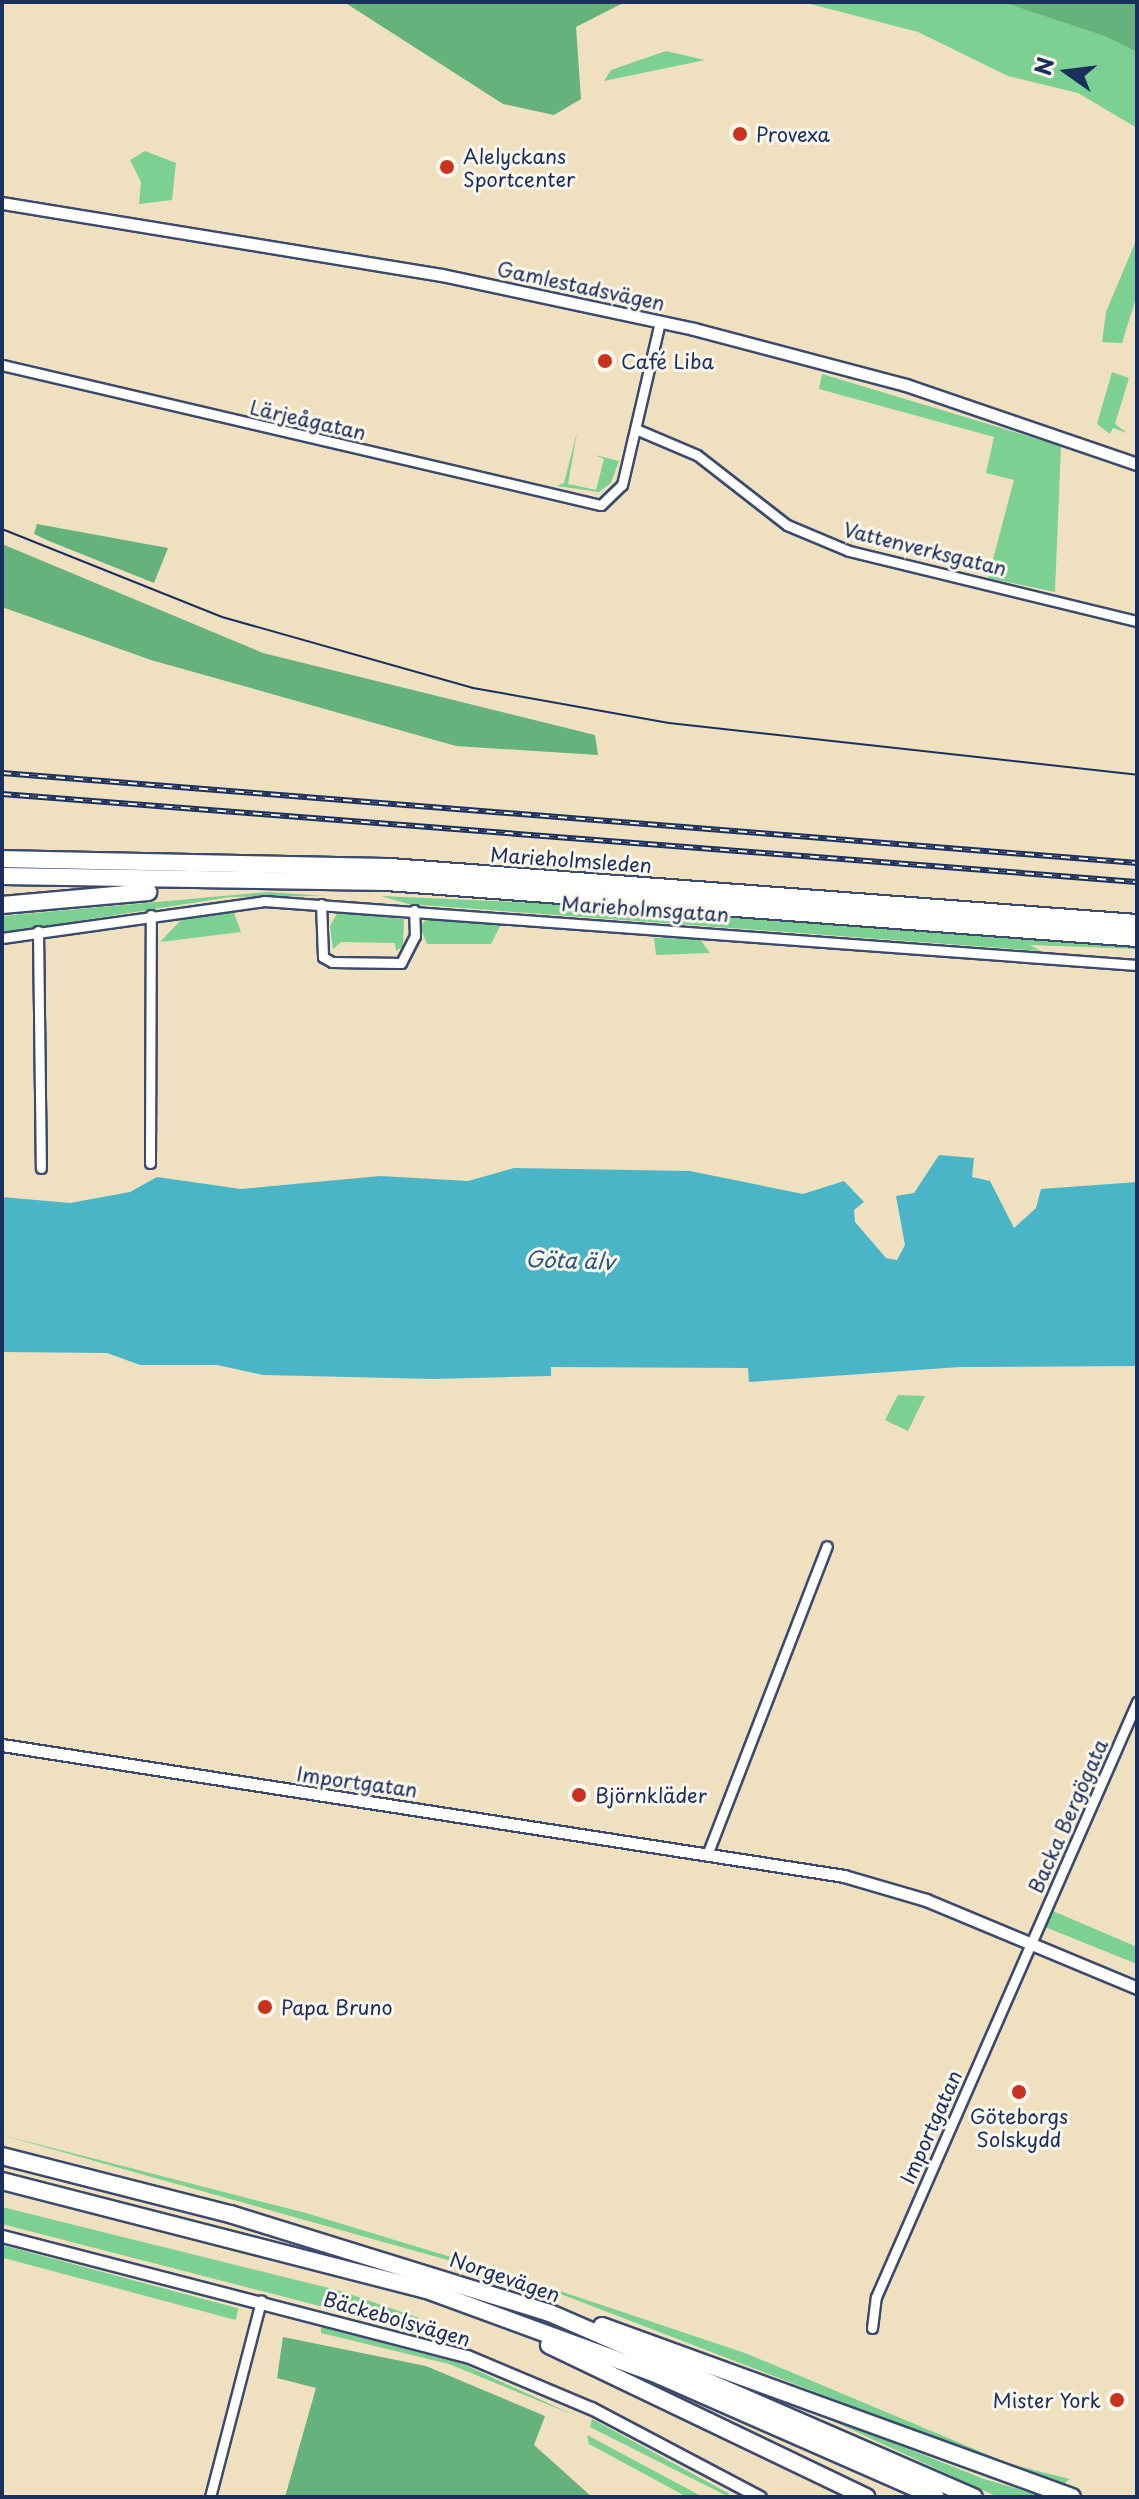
<!DOCTYPE html>
<html>
<head>
<meta charset="utf-8">
<style>
  body { margin:0 }
  #map { position:relative; width:1139px; height:2499px; overflow:hidden; background:#efe0c0; font-family:"Playpen Sans",sans-serif }
  div>[style] { position:absolute }
  [style*='--x'] { left:calc(var(--x)*1px); top:calc(var(--y)*1px); width:calc(var(--w)*1px); rotate:calc(var(--a)*1deg) }
  .green>* { inset:0; background:#7cd092; transform-origin:0 0 }
  .forest>* { inset:0; background:#65b27c }
  .water>* { inset:0; background:#49b5c6 }
  .roads { filter:drop-shadow(2px 0 #3b4a6d) drop-shadow(-2px 0 #3b4a6d) drop-shadow(0 2px #3b4a6d) drop-shadow(0 -2px #3b4a6d) }
  .minor>* { height:9px; margin:-4.5px; padding:0 4.5px; transform-origin:4.5px; border-radius:4.5px; background:#fff }
  .tertiary>* { height:11px; margin:-5.5px; padding:0 5.5px; transform-origin:5.5px; border-radius:5.5px; background:#fff }
  .trunk>* { height:16px; margin:-8px; padding:0 8px; transform-origin:8px; border-radius:8px; background:#fff }
  .motorway>* { height:16px; margin:-8px; padding:0 8px; transform-origin:8px; border-radius:8px; background:#fff }
  .tram>* { height:2px; margin:-1px; padding:0 1px; transform-origin:1px; border-radius:1px; background:#1b2f5e }
  .rail>* { height:6px; margin-top:-3px; transform-origin:0; background:repeating-linear-gradient(90deg,#fbf7ec 0 9px,#1b2f5e 0 18px); box-sizing:border-box; border-block:2px solid #1b2f5e }
  .dots>* { width:22px; height:22px; translate:-50% -50%; box-sizing:border-box; border:4px solid #fbf7ec; border-radius:50% }
  span { translate:-50% -50%; white-space:nowrap; text-align:center; line-height:1.15; -webkit-text-stroke:6px #fbf7ec; paint-order:stroke }
  .poi-label { font-size:20px; color:#1b2f5e }
  .left { translate:0 -50%; text-align:left }
  .right { translate:-100% -50%; text-align:right }
  .street-label { font-size:20px; color:#1b2f5e }
  .water-label { font-size:22px; color:#29577d; font-style:italic }
  .frame { position:absolute; inset:0; border:4px solid #1b2f5e; pointer-events:none }
  .north { position:absolute; left:1027px; top:32px; width:80px; height:80px; -webkit-text-stroke:6px #fbf7ec; paint-order:stroke; rotate:284deg; font-size:22px; font-weight:700; line-height:32px; text-align:center; color:#1b2f5e }
  .north::after { content:''; display:block; margin:auto; width:28px; height:36px; background:#1b2f5e; clip-path:polygon(50% 0,100% 100%,50% 72%,0 100%) }
</style>
</head>
<body>
<div id="map">
  <div class="green">
    <div style="clip-path:polygon(803px 2px,1002px 2px,1104px 36px,1137px 52px,1137px 128px,1078px 93px,1008px 76px,918px 32px)"></div>
    <div style="clip-path:polygon(666px 51px,705px 60px,604px 81px,611px 70px)"></div>
    <div style="clip-path:polygon(145px 151px,176px 163px,172px 200px,139px 204px,141px 182px,130px 160px)"></div>
    <div style="clip-path:polygon(1135px 243px,1137px 295px,1122px 343px,1102px 342px,1106px 312px)"></div>
    <div style="clip-path:polygon(1112px 372px,1129px 378px,1115px 424px,1127px 433px,1113px 428px,1110px 434px,1097px 424px)"></div>
    <div style="clip-path:polygon(822px 374px,1061px 446px,1055px 592px,988px 578px,1014px 480px,986px 473px,994px 437px,819px 389px)"></div>
    <div style="clip-path:polygon(577px 432px,568px 484px,596px 490px,604px 459px,595px 455px,619px 461px,611px 483px,599px 492px,557px 486px,564px 483px)"></div>
    <div style="clip-path:polygon(268px 892px,324px 896px,230px 897px,2px 933px,2px 916px)"></div>
    <div style="clip-path:polygon(381px 896px,603px 906px,1137px 946px,1137px 949px,1030px 945px,1041px 951px,408px 904px)"></div>
    <div style="clip-path:polygon(233px 910px,241px 932px,160px 942px,182px 919px)"></div>
    <div style="clip-path:polygon(338px 912px,404px 919px,403px 946px,396px 951px,395px 943px,341px 942px,333px 949px,330px 926px)"></div>
    <div style="clip-path:polygon(427px 918px,486px 922px,501px 924px,491px 944px,427px 944px,420px 927px)"></div>
    <div style="clip-path:polygon(654px 938px,700px 939px,710px 953px,656px 955px)"></div>
    <div style="clip-path:polygon(898px 1395px,925px 1396px,908px 1431px,885px 1420px)"></div>
    <div style="clip-path:polygon(1053px 1911px,1137px 1947px,1137px 1964px,1045px 1927px)"></div>
    <div style="clip-path:polygon(2px 2135px,306px 2213px,533px 2282px,745px 2353px,1010px 2464px,1070px 2479px,1063px 2484px,1002px 2464px,540px 2286px)"></div>
    <div style="clip-path:polygon(2px 2207px,341px 2291px,419px 2318px,416px 2327px,389px 2324px,2px 2224px)"></div>
    <div style="left:2px;top:2245px;width:245px;height:12px;rotate:15deg"></div>
    <div style="clip-path:polygon(321px 2327px,463px 2364px,576px 2416px,449px 2364px,321px 2333px)"></div>
    <div style="clip-path:polygon(800px 2406px,984px 2479px,1045px 2497px,998px 2497px)"></div>
    <div style="clip-path:polygon(592px 2419px,728px 2493px,729px 2497px,590px 2427px)"></div>
    <div style="clip-path:polygon(587px 2435px,703px 2497px,687px 2497px,589px 2444px)"></div>
  </div>
  <div class="forest">
    <div style="clip-path:polygon(344px 2px,625px 2px,576px 27px,581px 99px,554px 115px,503px 104px)"></div>
    <div style="clip-path:polygon(1002px 2px,1137px 2px,1137px 52px,1104px 36px)"></div>
    <div style="clip-path:polygon(37px 524px,168px 548px,154px 583px,49px 541px,34px 534px)"></div>
    <div style="clip-path:polygon(2px 544px,263px 653px,595px 735px,598px 755px,456px 746px,151px 660px,2px 607px)"></div>
    <div style="clip-path:polygon(283px 2337px,426px 2366px,545px 2416px,534px 2445px,592px 2497px,285px 2497px,316px 2388px,277px 2378px)"></div>
  </div>
  <div class="water">
    <div style="clip-path:polygon(939px 1155px,974px 1158px,972px 1177px,990px 1181px,1014px 1228px,1036px 1208px,1041px 1189px,1137px 1182px,1137px 1366px,960px 1367px,749px 1382px,748px 1368px,551px 1367px,551px 1376px,434px 1379px,263px 1375px,217px 1365px,140px 1365px,107px 1353px,2px 1352px,2px 1197px,70px 1203px,130px 1192px,157px 1177px,241px 1189px,380px 1176px,468px 1181px,514px 1168px,690px 1171px,803px 1194px,844px 1181px,864px 1202px,854px 1210px,855px 1222px,886px 1258px,897px 1260px,905px 1245px,896px 1196px,914px 1193px)"></div>
  </div>
  <div class="roads">
    <div class="minor">
      <div style="--x:2;--y:365;--w:615;--a:13.16"></div>
      <div style="--x:601;--y:505;--w:29;--a:-44"></div>
      <div style="--x:622;--y:485;--w:167;--a:-76.9"></div>
      <div style="--x:638;--y:430;--w:64;--a:23"></div>
      <div style="--x:697;--y:455;--w:114;--a:37.9"></div>
      <div style="--x:787;--y:525;--w:67;--a:22.8"></div>
      <div style="--x:849;--y:551;--w:296;--a:13.7"></div>
      <div style="--x:321;--y:904;--w:53;--a:87.8"></div>
      <div style="--x:323;--y:957;--w:10;--a:29"></div>
      <div style="--x:332;--y:962;--w:69;--a:0.8"></div>
      <div style="--x:401;--y:963;--w:30;--a:-63"></div>
      <div style="--x:415;--y:936;--w:26;--a:-92"></div>
      <div style="--x:38;--y:931;--w:237;--a:89.3"></div>
      <div style="--x:2;--y:938;--w:265;--a:-8"></div>
      <div style="--x:264;--y:901;--w:875;--a:4.19"></div>
      <div style="--x:150;--y:1163;--w:248;--a:-89.8"></div>
      <div style="--x:707;--y:1855;--w:331;--a:-68.8"></div>
      <div style="--x:872;--y:2328;--w:31;--a:-83"></div>
      <div style="--x:876;--y:2297;--w:650;--a:-66.32"></div>
      <div style="--x:210;--y:2497;--w:203;--a:-75.4"></div>
    </div>
    <div class="tertiary">
      <div style="--x:2;--y:203;--w:446;--a:9.3"></div>
      <div style="--x:442;--y:275;--w:258;--a:12.1"></div>
      <div style="--x:694;--y:329;--w:219;--a:14.8"></div>
      <div style="--x:906;--y:385;--w:244;--a:18.9"></div>
      <div style="--x:2;--y:1745;--w:852;--a:8.84"></div>
      <div style="--x:844;--y:1876;--w:85;--a:16.3"></div>
      <div style="--x:926;--y:1900;--w:229;--a:22.6"></div>
      <div style="--x:2;--y:2236;--w:480;--a:14.5"></div>
      <div style="--x:467;--y:2356;--w:134;--a:22.8"></div>
      <div style="--x:591;--y:2408;--w:191;--a:27.8"></div>
    </div>
    <div class="trunk">
      <div style="--x:2;--y:859;--w:388;--a:1.2"></div>
      <div style="--x:390;--y:867;--w:749;--a:4.29"></div>
      <div style="--x:2;--y:876;--w:385;--a:0.9"></div>
      <div style="--x:387;--y:882;--w:752;--a:4.27"></div>
      <div style="--x:2;--y:905;--w:147;--a:-5.1"></div>
    </div>
    <div class="motorway">
      <div style="--x:2;--y:2156;--w:235;--a:14.3"></div>
      <div style="--x:230;--y:2214;--w:335;--a:17.2"></div>
      <div style="--x:550;--y:2313;--w:462;--a:23.5"></div>
      <div style="--x:2;--y:2181;--w:436;--a:14.4"></div>
      <div style="--x:424;--y:2289;--w:242;--a:20.1"></div>
      <div style="--x:651;--y:2372;--w:311;--a:23.7"></div>
      <div style="--x:602;--y:2326;--w:500;--a:19.99"></div>
      <div style="--x:549;--y:2345;--w:352;--a:25.6"></div>
    </div>
  </div>
  <div class="tram">
    <div style="--x:2;--y:529;--w:237;--a:21.8"></div>
    <div style="--x:222;--y:617;--w:261;--a:15.8"></div>
    <div style="--x:473;--y:688;--w:199;--a:10.1"></div>
    <div style="--x:669;--y:723;--w:471;--a:6.3"></div>
  </div>
  <div class="rail">
    <div style="--x:2;--y:773;--w:1139;--a:4.53"></div>
    <div style="--x:2;--y:794;--w:1138;--a:4.43"></div>
  </div>
  <div class="dots">
    <div style="left:740px;top:134px;background:#c8321e"></div>
    <div style="left:447px;top:167px;background:#c8321e"></div>
    <div style="left:605px;top:361px;background:#c8321e"></div>
    <div style="left:579px;top:1795px;background:#c8321e"></div>
    <div style="left:265px;top:2007px;background:#c8321e"></div>
    <div style="left:1019px;top:2092px;background:#c8321e"></div>
    <div style="left:1117px;top:2400px;background:#c8321e"></div>
  </div>
  <div class="poi-label">
    <span class="left" style="left:756px;top:134px">Provexa</span>
    <span class="left" style="left:463px;top:168px">Alelyckans<br>Sportcenter</span>
    <span class="left" style="left:621px;top:361px">Café Liba</span>
    <span class="left" style="left:595px;top:1795px">Björnkläder</span>
    <span class="left" style="left:281px;top:2007px">Papa Bruno</span>
    <span style="left:1019px;top:2128px">Göteborgs<br>Solskydd</span>
    <span class="right" style="left:1101px;top:2400px">Mister York</span>
  </div>
  <div class="street-label">
    <span style="left:581px;top:286px;rotate:12deg">Gamlestadsvägen</span>
    <span style="left:308px;top:420px;rotate:13deg">Lärjeågatan</span>
    <span style="left:925px;top:549px;rotate:14deg">Vattenverksgatan</span>
    <span style="left:571px;top:860px;rotate:4deg">Marieholmsleden</span>
    <span style="left:645px;top:909px;rotate:4deg">Marieholmsgatan</span>
    <span style="left:357px;top:1782px;rotate:8deg">Importgatan</span>
    <span style="left:1068px;top:1816px;rotate:-66deg">Backa Bergögata</span>
    <span style="left:931px;top:2127px;rotate:-66deg">Importgatan</span>
    <span style="left:505px;top:2277px;rotate:19deg">Norgevägen</span>
    <span style="left:397px;top:2319px;rotate:16deg">Bäckebolsvägen</span>
  </div>
  <div class="water-label">
    <span style="left:570px;top:1259px;rotate:2deg">Göta älv</span>
  </div>
  <div class="frame"></div>
  <div class="north">N</div>
</div>
</body>
</html>
